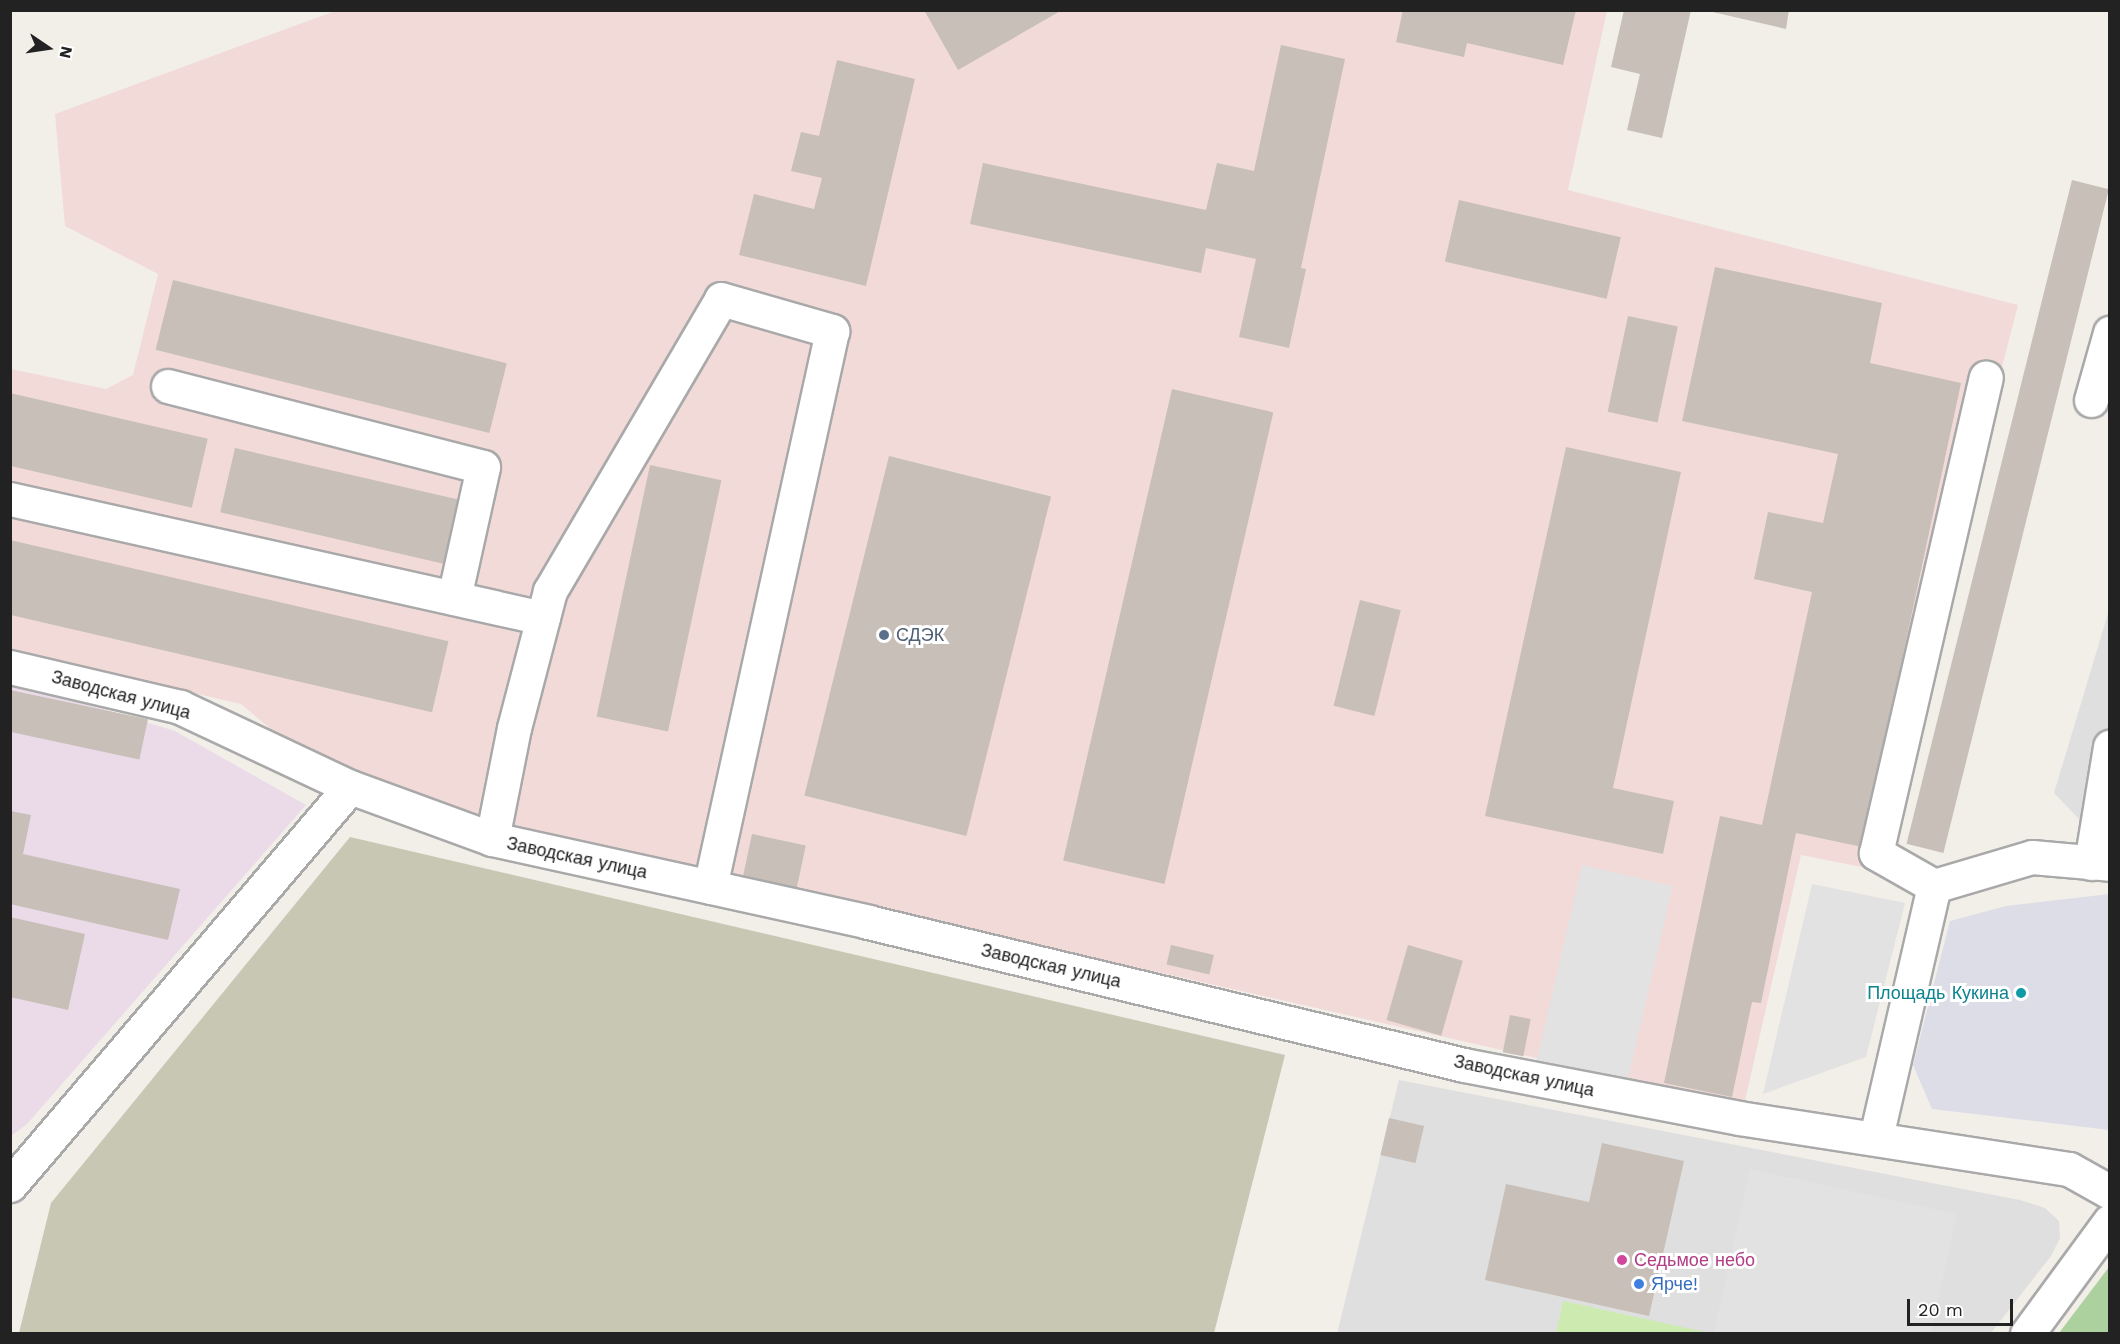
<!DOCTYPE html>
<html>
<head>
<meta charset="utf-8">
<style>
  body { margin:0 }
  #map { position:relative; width:2120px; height:1344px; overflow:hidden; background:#f2efe9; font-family:"Work Sans",sans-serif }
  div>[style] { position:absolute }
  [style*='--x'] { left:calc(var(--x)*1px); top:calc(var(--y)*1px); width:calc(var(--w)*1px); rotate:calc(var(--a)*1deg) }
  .residential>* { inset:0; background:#e0dfdf }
  .commercial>* { inset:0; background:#f2dad9 }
  .industrial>* { inset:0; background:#ebdbe8 }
  .construction>* { inset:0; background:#c7c7b4 }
  .grass>* { inset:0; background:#cdebb0 }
  .forest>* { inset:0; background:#add19e }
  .parking>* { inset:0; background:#e2e2e2; transform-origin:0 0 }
  .plaza>* { inset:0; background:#dddde8 }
  .building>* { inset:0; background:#c7bfb8; transform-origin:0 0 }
  .roads { filter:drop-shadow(2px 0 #a9a9a9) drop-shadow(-2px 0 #a9a9a9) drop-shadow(0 2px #a9a9a9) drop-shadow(0 -2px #a9a9a9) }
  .minor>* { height:33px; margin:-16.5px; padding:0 16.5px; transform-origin:16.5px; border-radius:16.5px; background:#fff }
  .dots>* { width:16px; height:16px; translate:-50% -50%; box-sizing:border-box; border:3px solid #fff; border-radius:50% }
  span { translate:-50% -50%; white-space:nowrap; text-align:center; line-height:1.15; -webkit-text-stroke:6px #fff; paint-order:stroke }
  .service-label { font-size:18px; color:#4e5e75 }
  .left { translate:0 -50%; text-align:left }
  .street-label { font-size:18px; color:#222 }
  .culture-label { font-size:18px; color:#0d838f }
  .right { translate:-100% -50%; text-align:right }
  .hotel-label { font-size:18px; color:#b23c85 }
  .shop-label { font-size:18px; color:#366cbe }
  .frame { position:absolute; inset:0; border:12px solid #222; pointer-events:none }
  .north { position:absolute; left:18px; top:18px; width:60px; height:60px; -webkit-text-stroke:4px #fff; paint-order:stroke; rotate:103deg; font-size:16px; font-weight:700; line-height:24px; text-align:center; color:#222 }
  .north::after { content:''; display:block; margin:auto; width:21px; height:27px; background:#222; clip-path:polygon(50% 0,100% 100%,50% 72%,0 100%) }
  .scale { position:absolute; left:1907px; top:1299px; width:106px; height:27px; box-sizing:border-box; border:3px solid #222; border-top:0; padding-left:8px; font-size:18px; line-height:21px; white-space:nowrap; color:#222; -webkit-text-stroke:4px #fff; paint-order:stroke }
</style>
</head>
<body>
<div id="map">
  <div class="residential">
    <div style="clip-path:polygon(2109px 610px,2109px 850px,2054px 793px)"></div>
    <div style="clip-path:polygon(1399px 1080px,2020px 1200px,2045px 1208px,2059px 1221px,2060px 1238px,2051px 1256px,1991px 1333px,1337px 1334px)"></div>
  </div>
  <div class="commercial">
    <div style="clip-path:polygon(335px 11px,1607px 11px,1568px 190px,2018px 305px,1872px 869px,1801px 855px,1744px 1105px,500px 823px,355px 772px,284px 740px,241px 704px,11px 651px,11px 369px,106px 389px,133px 375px,158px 274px,65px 226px,55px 114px)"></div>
  </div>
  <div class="industrial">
    <div style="clip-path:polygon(10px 680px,175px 731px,306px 805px,27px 1124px,11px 1136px)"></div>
  </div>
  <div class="construction">
    <div style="clip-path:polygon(350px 837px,1285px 1055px,1214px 1333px,19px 1333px,51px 1203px)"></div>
  </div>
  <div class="grass">
    <div style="clip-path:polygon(1563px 1301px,1710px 1333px,1556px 1333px)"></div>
  </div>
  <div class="forest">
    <div style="clip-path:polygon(2109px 1267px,2109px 1333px,2059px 1333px)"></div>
  </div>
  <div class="parking">
    <div style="left:1582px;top:865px;width:93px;height:201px;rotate:13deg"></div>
    <div style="clip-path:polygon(1812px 884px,1905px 903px,1866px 1057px,1763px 1094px)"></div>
    <div style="clip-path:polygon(1750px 1169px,1957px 1214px,1931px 1333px,1714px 1333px)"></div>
  </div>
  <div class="plaza">
    <div style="clip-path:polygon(2109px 894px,2109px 1130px,1932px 1109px,1913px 1065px,1950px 921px,2006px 906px)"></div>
  </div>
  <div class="building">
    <div style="clip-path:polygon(924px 10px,1062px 10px,958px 70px)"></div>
    <div style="clip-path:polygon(1403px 10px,1576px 10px,1563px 65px,1467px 43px,1464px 57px,1396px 42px)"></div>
    <div style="clip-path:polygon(1624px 10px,1691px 10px,1662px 138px,1627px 130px,1640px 74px,1611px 67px)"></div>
    <div style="clip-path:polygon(1704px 10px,1789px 10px,1786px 29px)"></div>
    <div style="clip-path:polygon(1281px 45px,1345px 59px,1301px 268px,1306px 269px,1289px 348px,1239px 337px,1256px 259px,1206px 248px,1201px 273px,970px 224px,983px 163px,1206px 210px,1217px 163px,1254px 171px)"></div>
    <div style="clip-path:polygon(837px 60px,915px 79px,866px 286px,739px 255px,754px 194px,814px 209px,822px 178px,791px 171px,801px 132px,819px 136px)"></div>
    <div style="left:2072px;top:180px;width:38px;height:684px;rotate:14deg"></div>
    <div style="left:1459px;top:200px;width:166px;height:63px;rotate:13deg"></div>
    <div style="clip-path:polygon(1715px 267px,1882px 303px,1870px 363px,1961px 383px,1862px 847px,1796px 833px,1761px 1003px,1752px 1002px,1732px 1097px,1664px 1083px,1720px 816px,1762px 825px,1812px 592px,1754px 579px,1768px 512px,1823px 523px,1838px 454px,1682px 421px)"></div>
    <div style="left:173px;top:280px;width:344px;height:72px;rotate:14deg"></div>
    <div style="left:1628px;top:316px;width:51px;height:98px;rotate:12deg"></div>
    <div style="left:1172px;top:389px;width:104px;height:484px;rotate:13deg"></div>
    <div style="left:10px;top:393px;width:203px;height:71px;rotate:13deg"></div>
    <div style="clip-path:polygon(1566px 447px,1681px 472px,1613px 788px,1674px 801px,1663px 854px,1485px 816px)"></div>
    <div style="left:235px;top:448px;width:239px;height:66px;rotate:13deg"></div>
    <div style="left:889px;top:456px;width:167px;height:350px;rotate:14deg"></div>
    <div style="left:650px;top:465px;width:73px;height:257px;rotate:12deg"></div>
    <div style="left:10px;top:540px;width:450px;height:73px;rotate:13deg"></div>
    <div style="left:1360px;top:600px;width:42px;height:109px;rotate:14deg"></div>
    <div style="left:10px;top:690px;width:141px;height:41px;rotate:12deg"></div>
    <div style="clip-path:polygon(10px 811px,31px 815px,23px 854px,180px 889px,168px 940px,10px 904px)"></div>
    <div style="left:752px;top:834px;width:55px;height:51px;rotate:12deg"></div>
    <div style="clip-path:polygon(10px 917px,85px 934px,68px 1010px,10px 997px)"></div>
    <div style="left:1171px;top:945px;width:44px;height:20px;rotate:13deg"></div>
    <div style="left:1408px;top:945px;width:57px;height:78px;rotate:16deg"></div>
    <div style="left:1510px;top:1015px;width:21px;height:38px;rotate:11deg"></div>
    <div style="left:1389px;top:1118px;width:36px;height:38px;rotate:13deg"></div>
    <div style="clip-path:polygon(1602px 1143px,1684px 1161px,1649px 1316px,1485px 1280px,1506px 1184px,1589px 1202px)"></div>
  </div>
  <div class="roads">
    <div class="minor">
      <div style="--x:168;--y:386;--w:325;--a:14.4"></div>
      <div style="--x:483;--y:467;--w:134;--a:102.5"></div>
      <div style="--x:2091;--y:400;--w:70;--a:-74.2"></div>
      <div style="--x:10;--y:499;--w:546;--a:12.59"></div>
      <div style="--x:10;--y:667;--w:175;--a:13.2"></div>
      <div style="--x:180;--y:707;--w:188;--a:25.2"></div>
      <div style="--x:350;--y:787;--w:151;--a:20.1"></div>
      <div style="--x:492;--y:839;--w:385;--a:12.4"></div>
      <div style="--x:868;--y:922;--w:613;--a:13.49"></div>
      <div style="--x:1464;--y:1065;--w:280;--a:10.9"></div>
      <div style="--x:1739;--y:1118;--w:334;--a:8.8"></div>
      <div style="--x:2069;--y:1169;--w:47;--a:29.3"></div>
      <div style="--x:492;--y:839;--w:113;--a:-78.8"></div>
      <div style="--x:514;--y:728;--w:142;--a:-75.3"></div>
      <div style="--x:550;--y:591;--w:338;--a:-59.6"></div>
      <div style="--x:721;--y:299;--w:116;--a:16.1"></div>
      <div style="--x:832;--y:331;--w:569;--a:102.38"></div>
      <div style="--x:2091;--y:863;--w:118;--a:-80.7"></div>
      <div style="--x:1934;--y:886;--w:67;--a:-150.4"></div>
      <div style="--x:1876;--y:853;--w:488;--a:-77"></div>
      <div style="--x:1876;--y:1137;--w:258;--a:-77"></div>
      <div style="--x:1934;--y:886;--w:102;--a:-16.5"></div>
      <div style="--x:2032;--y:857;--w:78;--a:5.1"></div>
      <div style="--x:10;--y:1185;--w:523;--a:-49.49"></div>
      <div style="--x:2027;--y:1334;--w:140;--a:-53.7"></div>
    </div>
  </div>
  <div class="dots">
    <div style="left:884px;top:635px;background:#5c6f8a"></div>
    <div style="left:2021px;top:993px;background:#0f9aa8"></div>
    <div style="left:1622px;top:1260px;background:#d1479c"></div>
    <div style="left:1639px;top:1284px;background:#3f7fe0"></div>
  </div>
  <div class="service-label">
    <span class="left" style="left:896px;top:635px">СДЭК</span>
  </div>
  <div class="street-label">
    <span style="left:121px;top:695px;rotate:15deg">Заводская улица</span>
    <span style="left:577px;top:858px;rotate:12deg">Заводская улица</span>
    <span style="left:1051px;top:966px;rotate:13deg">Заводская улица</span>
    <span style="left:1524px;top:1076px;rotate:12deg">Заводская улица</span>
  </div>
  <div class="culture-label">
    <span class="right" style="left:2009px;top:993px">Площадь Кукина</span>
  </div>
  <div class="hotel-label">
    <span class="left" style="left:1634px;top:1260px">Седьмое небо</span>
  </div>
  <div class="shop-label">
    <span class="left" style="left:1651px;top:1284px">Ярче!</span>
  </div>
  <div class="frame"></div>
  <div class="north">N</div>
  <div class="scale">20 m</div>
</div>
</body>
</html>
